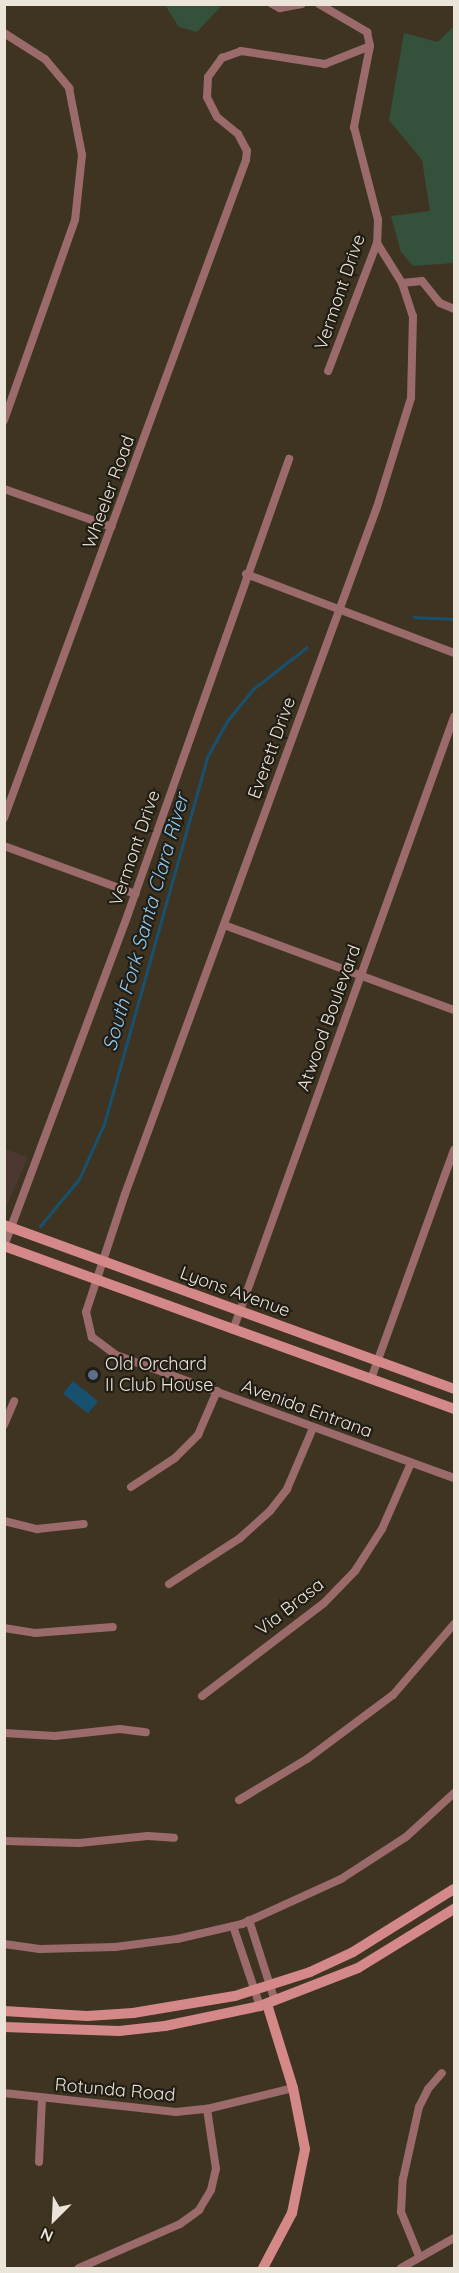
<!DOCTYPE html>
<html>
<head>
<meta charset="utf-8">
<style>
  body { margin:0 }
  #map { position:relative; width:459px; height:2273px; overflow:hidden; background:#3e3421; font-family:Quicksand,sans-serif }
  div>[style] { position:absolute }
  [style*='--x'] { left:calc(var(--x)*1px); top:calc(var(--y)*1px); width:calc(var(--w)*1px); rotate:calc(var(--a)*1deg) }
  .commercial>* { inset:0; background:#4b3831 }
  .green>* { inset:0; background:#34513c }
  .water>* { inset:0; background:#185170; transform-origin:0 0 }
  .stream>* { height:3px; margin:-1.5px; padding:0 1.5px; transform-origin:1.5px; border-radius:1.5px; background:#185170 }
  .street>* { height:8px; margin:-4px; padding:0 4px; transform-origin:4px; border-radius:4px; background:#9b6b6b }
  .secondary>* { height:10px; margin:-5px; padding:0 5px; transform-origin:5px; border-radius:5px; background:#d48888 }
  .dots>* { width:16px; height:16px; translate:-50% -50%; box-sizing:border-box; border:3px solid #211d14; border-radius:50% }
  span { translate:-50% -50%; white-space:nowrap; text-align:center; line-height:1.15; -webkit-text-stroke:4.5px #211d14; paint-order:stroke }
  .street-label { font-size:18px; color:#eae4d9 }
  .poi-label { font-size:18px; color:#eae4d9 }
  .left { translate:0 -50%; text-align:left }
  .water-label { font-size:20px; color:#8ccbf4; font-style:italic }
  .frame { position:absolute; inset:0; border:6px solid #eae4d9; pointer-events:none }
  .north { position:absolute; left:24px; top:2189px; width:60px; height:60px; -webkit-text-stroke:4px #211d14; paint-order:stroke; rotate:204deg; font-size:16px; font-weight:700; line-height:24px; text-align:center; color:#eae4d9 }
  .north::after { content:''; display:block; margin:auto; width:21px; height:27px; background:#eae4d9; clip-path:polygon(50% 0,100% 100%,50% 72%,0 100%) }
</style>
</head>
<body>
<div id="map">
  <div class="commercial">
    <div style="clip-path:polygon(5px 1149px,28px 1157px,5px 1210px,4px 1149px)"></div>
  </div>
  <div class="green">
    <div style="clip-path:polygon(165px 5px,222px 5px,197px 32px,179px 27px)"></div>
    <div style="clip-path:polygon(454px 26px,454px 263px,413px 266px,401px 252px,391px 216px,430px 211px,422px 160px,389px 120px,404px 33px,438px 42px)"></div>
  </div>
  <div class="water">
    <div style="left:73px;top:1381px;width:32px;height:16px;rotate:39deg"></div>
  </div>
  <div class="stream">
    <div style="--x:414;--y:617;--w:40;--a:2.9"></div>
    <div style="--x:40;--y:1226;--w:61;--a:-50.3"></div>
    <div style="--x:79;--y:1179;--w:60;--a:-65.6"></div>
    <div style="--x:104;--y:1124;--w:381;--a:-74.3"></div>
    <div style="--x:207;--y:757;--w:41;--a:-60.9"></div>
    <div style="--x:227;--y:721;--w:41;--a:-50.9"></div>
    <div style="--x:253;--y:689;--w:68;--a:-37.9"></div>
    <div style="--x:4;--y:1269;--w:1;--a:-45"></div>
  </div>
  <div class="street">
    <div style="--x:272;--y:4;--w:9;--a:27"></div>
    <div style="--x:280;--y:8;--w:22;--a:-10"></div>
    <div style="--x:319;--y:4;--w:56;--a:30.3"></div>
    <div style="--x:367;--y:32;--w:14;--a:78"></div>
    <div style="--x:370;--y:46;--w:83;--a:101.2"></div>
    <div style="--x:354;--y:127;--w:96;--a:75.5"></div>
    <div style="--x:378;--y:220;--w:23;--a:92"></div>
    <div style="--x:377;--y:243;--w:137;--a:110.9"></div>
    <div style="--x:4;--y:33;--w:49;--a:32.4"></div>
    <div style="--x:45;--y:59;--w:38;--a:50"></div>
    <div style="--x:69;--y:88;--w:68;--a:79"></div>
    <div style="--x:82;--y:155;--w:65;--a:96.1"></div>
    <div style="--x:75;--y:220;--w:213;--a:109.5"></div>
    <div style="--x:377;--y:243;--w:47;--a:58"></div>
    <div style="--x:402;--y:283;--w:35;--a:72"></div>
    <div style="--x:413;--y:316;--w:82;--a:91.4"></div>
    <div style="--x:411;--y:398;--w:114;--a:107.3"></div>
    <div style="--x:377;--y:507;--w:732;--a:110.14"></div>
    <div style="--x:125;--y:1194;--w:124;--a:108.3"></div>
    <div style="--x:86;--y:1312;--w:26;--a:77"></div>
    <div style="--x:92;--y:1337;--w:30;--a:37"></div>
    <div style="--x:116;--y:1355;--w:360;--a:20"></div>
    <div style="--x:402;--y:283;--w:20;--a:-6"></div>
    <div style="--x:422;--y:281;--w:28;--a:51"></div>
    <div style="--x:440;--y:303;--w:15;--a:23"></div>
    <div style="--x:4;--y:489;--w:114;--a:19.4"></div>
    <div style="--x:246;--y:574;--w:222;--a:20.8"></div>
    <div style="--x:4;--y:818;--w:701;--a:-69.81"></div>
    <div style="--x:246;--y:160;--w:9;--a:-84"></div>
    <div style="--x:247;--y:151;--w:19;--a:-118"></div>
    <div style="--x:238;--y:134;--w:27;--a:-141"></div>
    <div style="--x:217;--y:117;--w:22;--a:-117"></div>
    <div style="--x:207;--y:97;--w:20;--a:-87"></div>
    <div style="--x:208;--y:77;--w:24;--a:-54"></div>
    <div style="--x:222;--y:58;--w:20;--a:-20"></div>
    <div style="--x:241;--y:51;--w:85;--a:8.8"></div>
    <div style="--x:325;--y:64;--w:48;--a:-21.8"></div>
    <div style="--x:4;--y:846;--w:140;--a:20.1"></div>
    <div style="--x:224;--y:925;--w:245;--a:20.3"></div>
    <div style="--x:4;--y:1246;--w:354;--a:-69.5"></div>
    <div style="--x:128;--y:914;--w:483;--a:-70.5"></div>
    <div style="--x:233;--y:1330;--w:652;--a:-70.17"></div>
    <div style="--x:371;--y:1379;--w:244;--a:-70.1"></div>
    <div style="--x:4;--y:1425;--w:26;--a:-67"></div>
    <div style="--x:131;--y:1487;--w:53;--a:-33.4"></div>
    <div style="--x:175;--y:1458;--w:33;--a:-45"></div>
    <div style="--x:198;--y:1435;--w:48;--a:-66.6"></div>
    <div style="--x:4;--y:1521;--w:34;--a:14"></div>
    <div style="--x:37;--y:1529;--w:47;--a:-6.1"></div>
    <div style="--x:169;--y:1584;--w:85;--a:-32.9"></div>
    <div style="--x:240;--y:1538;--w:40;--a:-42"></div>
    <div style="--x:270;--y:1511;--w:28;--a:-52"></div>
    <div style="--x:287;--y:1489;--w:66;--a:-66.9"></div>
    <div style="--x:4;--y:1628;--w:31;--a:9"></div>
    <div style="--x:35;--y:1633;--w:78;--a:-4.4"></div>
    <div style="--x:202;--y:1696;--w:153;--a:-37.3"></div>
    <div style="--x:324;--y:1603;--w:45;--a:-45.9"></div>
    <div style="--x:355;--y:1571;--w:50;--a:-57.3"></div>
    <div style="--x:382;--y:1529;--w:72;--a:-66.3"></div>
    <div style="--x:4;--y:1733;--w:51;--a:3.4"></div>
    <div style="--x:55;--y:1736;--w:65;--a:-6.1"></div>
    <div style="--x:120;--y:1729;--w:26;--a:7"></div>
    <div style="--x:239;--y:1800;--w:79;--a:-31.1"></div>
    <div style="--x:307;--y:1759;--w:107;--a:-36.7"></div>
    <div style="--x:393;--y:1695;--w:94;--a:-49.3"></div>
    <div style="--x:4;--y:1841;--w:75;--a:1.5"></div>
    <div style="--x:79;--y:1843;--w:69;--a:-5.8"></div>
    <div style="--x:148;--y:1836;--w:26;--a:4"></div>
    <div style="--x:249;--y:1920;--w:85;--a:72.2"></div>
    <div style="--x:233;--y:1926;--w:84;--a:71.4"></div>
    <div style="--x:4;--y:1944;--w:36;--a:8"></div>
    <div style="--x:40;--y:1949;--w:75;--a:-1.5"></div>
    <div style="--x:115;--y:1947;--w:63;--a:-7.4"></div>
    <div style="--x:177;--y:1939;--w:67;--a:-13"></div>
    <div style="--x:242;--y:1924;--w:109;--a:-24.4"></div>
    <div style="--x:341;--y:1879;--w:77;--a:-32.9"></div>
    <div style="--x:406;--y:1837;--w:65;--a:-42.5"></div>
    <div style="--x:4;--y:2093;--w:173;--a:6.3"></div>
    <div style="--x:176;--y:2112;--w:31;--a:-6"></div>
    <div style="--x:207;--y:2109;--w:89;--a:-13.7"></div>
    <div style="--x:39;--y:2162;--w:64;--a:-87.3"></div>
    <div style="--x:419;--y:2256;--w:48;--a:-112.2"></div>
    <div style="--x:401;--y:2212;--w:33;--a:-87"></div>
    <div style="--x:403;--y:2179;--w:74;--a:-77.5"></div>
    <div style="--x:419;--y:2107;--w:20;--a:-63"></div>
    <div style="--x:428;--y:2089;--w:21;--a:-49"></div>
    <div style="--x:79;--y:2268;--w:110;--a:-23.5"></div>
    <div style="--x:180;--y:2224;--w:24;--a:-36"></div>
    <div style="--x:199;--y:2210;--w:23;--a:-59"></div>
    <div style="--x:211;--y:2190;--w:22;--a:-77"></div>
    <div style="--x:216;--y:2169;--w:61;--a:-98.5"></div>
    <div style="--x:401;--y:2268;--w:61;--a:-29.5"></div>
  </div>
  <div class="secondary">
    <div style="--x:4;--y:1225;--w:479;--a:20"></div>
    <div style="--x:4;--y:1246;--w:479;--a:19.9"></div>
    <div style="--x:4;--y:2011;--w:83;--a:3.4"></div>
    <div style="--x:87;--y:2016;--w:46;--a:-3.7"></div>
    <div style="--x:133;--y:2013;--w:103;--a:-9.5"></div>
    <div style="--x:235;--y:1996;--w:79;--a:-17.7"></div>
    <div style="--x:310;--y:1972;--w:47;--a:-24.9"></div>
    <div style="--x:353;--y:1952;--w:119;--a:-32"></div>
    <div style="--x:4;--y:2027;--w:115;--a:2"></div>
    <div style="--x:119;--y:2031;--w:46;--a:-6.2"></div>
    <div style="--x:165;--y:2026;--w:97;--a:-11.9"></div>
    <div style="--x:260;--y:2006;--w:105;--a:-21.2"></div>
    <div style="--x:358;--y:1968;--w:113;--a:-31.6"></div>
    <div style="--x:263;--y:2268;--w:62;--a:-62.2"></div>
    <div style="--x:292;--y:2213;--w:65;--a:-78.5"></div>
    <div style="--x:305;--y:2149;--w:62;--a:-101.1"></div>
    <div style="--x:293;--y:2088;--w:88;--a:-107.2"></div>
  </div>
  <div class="dots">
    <div style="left:93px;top:1375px;background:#5c6f8a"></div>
  </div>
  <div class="street-label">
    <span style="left:340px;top:292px;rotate:-71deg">Vermont Drive</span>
    <span style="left:109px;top:492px;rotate:-70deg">Wheeler Road</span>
    <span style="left:272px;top:748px;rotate:-70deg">Everett Drive</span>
    <span style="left:135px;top:848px;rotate:-71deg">Vermont Drive</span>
    <span style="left:329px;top:1018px;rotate:-70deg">Atwood Boulevard</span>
    <span style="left:235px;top:1292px;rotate:20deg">Lyons Avenue</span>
    <span style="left:307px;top:1409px;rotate:20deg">Avenida Entrana</span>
    <span style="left:290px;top:1607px;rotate:-38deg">Via Brasa</span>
    <span style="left:115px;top:2090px;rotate:5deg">Rotunda Road</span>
  </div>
  <div class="poi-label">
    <span class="left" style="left:105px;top:1375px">Old Orchard<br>II Club House</span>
  </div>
  <div class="water-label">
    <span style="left:145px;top:922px;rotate:-74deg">South Fork Santa Clara River</span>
  </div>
  <div class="frame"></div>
  <div class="north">N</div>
</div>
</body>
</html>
